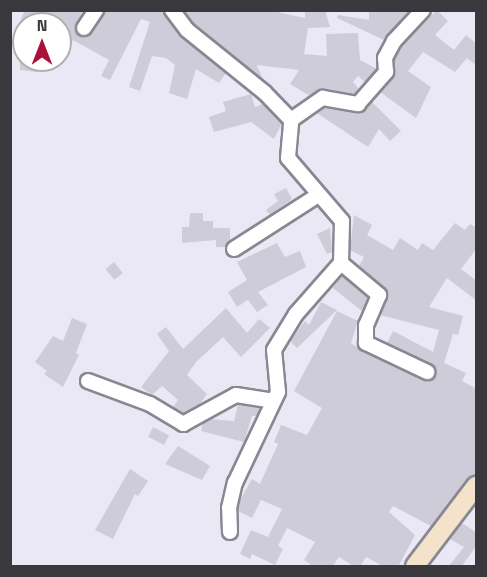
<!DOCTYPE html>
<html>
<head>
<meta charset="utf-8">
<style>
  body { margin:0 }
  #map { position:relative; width:487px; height:577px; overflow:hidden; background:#e9e8f4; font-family:"Space Grotesk",sans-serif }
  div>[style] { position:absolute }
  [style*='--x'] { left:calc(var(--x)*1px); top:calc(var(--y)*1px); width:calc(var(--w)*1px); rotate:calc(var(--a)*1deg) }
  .building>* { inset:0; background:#cdccd8; transform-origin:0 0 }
  .roads { filter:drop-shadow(2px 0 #888792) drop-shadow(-2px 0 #888792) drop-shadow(0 2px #888792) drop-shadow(0 -2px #888792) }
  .street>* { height:14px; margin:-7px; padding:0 7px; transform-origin:7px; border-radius:7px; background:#fff }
  .secondary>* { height:18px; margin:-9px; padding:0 9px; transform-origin:9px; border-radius:9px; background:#f4e3ca }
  span { translate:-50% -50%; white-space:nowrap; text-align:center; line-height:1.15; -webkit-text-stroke:6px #fff; paint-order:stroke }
  .frame { position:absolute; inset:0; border:12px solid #39393d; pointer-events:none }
  .north { position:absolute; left:12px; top:12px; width:60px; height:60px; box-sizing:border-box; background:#fff; border:2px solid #b0b0b1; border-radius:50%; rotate:0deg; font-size:16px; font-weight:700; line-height:24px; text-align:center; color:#39393d }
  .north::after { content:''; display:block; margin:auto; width:21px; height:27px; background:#a91139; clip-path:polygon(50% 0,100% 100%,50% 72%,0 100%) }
</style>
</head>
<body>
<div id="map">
  <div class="building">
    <div style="clip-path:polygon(25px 10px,83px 10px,75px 28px,84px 37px,91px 33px,105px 10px,163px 10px,181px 37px,226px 73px,219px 83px,196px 69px,187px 99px,169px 93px,175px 65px,166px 58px,152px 56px,140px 91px,129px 87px,150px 22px,141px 19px,110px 80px,101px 76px,109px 60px,73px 40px,60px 65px,60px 24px,19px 24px)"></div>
    <div style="clip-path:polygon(184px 10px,268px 10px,305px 18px,305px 10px,325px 10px,330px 27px,308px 28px,304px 54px,327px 56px,326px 34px,358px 33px,360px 60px,377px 69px,365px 82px,358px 76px,353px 82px,359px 89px,355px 94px,324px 89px,310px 96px,290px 84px,299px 70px,257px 65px,263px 80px,194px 24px)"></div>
    <div style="clip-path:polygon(369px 10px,410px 10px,384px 40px,337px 18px,338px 15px,369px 20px)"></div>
    <div style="clip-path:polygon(437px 10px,448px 21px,435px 35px,454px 50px,466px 35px,477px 44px,477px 66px,467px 58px,455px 72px,423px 52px,408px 71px,431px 87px,416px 118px,380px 92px,394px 75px,394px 60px,401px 46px)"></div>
    <div style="clip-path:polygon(20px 60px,39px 60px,38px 72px,20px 70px)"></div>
    <div style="clip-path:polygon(251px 94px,255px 107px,263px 104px,282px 123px,274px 139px,251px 122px,214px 132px,209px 117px,226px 111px,223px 102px)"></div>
    <div style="clip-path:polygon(372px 102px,401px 131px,390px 141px,379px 129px,368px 147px,317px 113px,325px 107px,360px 113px)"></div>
    <div style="clip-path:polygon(286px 188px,292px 199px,270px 215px,266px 210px,278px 201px,274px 194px)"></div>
    <div style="clip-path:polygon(190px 213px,203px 213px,203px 221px,213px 221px,213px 228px,230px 228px,230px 241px,226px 247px,216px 247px,216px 240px,182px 243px,182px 227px,189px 227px)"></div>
    <div style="clip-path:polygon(354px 215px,372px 225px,367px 235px,393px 250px,400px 238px,418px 250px,422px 243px,433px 250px,455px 223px,465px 230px,470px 224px,477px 228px,477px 248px,461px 269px,477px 281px,477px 301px,447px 278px,429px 307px,463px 316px,458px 335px,453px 334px,444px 363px,466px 373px,462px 381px,477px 389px,477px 475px,467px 479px,431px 526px,393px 506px,389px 512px,415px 535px,398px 567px,385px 567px,366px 557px,360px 567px,355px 567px,339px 557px,332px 567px,314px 567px,304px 560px,315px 542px,287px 528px,278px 546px,283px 549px,275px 565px,252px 554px,250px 559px,240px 554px,251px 530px,268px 537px,282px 509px,261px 500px,252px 518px,238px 511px,240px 500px,252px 479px,260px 484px,278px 444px,274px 442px,281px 425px,307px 435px,322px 408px,294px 391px,337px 311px,358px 321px,351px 343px,362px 351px,423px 380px,435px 375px,431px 364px,387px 343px,393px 331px,433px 352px,439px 330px,380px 315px,387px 292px,359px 266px,364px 257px,350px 250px)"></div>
    <div style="clip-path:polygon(330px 228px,332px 252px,327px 254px,317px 234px)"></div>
    <div style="clip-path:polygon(277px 243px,285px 257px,300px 251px,306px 267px,258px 292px,268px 305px,257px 312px,248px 300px,237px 307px,228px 292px,247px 280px,237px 262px)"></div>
    <div style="left:114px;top:262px;width:14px;height:11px;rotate:51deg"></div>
    <div style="clip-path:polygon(342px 276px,368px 298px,362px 311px,333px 288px)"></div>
    <div style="clip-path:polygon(321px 302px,337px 310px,297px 348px,290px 341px,305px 321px,309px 325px)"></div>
    <div style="clip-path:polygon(226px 308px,247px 333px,259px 319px,270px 328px,241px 357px,223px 337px,196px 362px,187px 375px,207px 394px,199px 405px,183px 414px,173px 407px,178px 400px,162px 386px,152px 395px,141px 387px,169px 351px,157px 334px,166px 327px,183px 349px)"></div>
    <div style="clip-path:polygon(72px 318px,87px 324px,76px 353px,79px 355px,63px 387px,44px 374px,47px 371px,35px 362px,53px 336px,63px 341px)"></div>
    <div style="clip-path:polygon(238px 404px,260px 408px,257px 416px,252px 416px,244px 442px,201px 431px,203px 423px,210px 419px,234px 421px)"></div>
    <div style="left:153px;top:427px;width:18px;height:11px;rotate:27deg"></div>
    <div style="clip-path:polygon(178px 446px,210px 466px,202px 480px,165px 464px)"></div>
    <div style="clip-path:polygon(130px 469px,148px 481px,138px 496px,135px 494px,113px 539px,95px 530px)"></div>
    <div style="clip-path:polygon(462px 523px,477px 533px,477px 545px,461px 567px,448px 567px,464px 547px,450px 539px)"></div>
  </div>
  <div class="roads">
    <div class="street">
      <div style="--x:172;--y:10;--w:25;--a:53"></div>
      <div style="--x:187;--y:30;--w:100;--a:38.9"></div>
      <div style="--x:265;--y:93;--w:37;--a:46"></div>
      <div style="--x:84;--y:28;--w:22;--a:-56"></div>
      <div style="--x:234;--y:249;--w:98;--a:-32.6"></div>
      <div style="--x:341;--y:263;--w:50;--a:40.1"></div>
      <div style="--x:379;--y:295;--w:33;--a:113"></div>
      <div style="--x:366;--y:325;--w:18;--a:90"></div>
      <div style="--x:366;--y:343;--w:68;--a:25.4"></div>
      <div style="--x:88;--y:381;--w:66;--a:20.4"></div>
      <div style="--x:150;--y:404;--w:39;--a:31"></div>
      <div style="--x:183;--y:424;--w:60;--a:-28.7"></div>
      <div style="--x:236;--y:395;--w:37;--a:9"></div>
      <div style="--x:230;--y:532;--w:24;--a:-92"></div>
      <div style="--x:229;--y:508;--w:26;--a:-77"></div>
      <div style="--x:235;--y:483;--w:101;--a:-64.7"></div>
      <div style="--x:278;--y:392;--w:42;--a:-95.4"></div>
      <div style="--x:274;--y:350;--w:42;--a:-58.6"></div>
      <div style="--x:296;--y:314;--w:68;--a:-48.6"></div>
      <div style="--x:341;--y:263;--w:42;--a:-88.6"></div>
      <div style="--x:342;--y:221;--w:83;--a:-130.6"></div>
      <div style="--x:288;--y:158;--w:38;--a:-85"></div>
      <div style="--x:291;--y:120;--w:39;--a:-35"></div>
      <div style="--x:323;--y:98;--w:36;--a:10"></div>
      <div style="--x:358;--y:104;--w:43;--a:-48.8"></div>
      <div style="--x:386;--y:72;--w:14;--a:-94"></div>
      <div style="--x:385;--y:58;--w:19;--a:-62"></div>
      <div style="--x:394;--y:41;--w:42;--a:-46.9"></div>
    </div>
    <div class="secondary">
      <div style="--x:415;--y:566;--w:101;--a:-52.7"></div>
    </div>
  </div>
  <div class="frame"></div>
  <div class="north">N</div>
</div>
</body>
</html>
